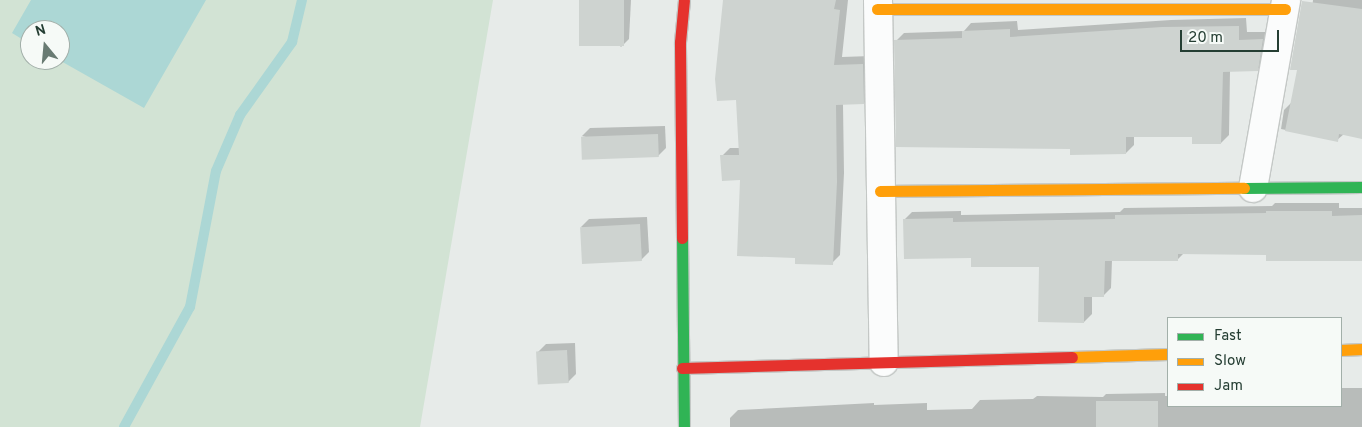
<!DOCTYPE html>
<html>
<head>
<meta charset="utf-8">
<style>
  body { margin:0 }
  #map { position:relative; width:1362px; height:427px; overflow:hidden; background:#e7ebe9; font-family:Overpass,sans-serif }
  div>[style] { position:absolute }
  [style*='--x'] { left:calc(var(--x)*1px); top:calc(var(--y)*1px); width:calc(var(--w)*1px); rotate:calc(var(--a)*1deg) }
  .green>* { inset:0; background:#d2e3d4 }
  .water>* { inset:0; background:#acd7d5 }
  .shadow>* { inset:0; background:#0003 }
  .stream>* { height:10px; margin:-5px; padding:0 5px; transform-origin:5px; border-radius:5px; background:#acd7d5 }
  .building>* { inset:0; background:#ced3d0; transform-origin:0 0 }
  .roads { filter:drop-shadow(1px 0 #c4c8c6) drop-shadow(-1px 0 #c4c8c6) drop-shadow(0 1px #c4c8c6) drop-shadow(0 -1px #c4c8c6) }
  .street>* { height:28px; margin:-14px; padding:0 14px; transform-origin:14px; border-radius:14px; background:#fbfcfc }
  .fast>* { height:11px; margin:-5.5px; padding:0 5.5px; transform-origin:5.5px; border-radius:5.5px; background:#30b455 }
  .slow>* { height:11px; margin:-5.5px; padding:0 5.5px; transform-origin:5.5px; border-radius:5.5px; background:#ff9f0a }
  .jam>* { height:11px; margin:-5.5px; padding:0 5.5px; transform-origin:5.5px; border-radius:5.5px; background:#e5322d }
  span { translate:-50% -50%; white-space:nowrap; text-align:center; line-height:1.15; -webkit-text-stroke:4px #f6faf7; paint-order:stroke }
  .legend { position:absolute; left:1167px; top:317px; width:175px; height:90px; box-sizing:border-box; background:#f6faf7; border:1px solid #a2afa9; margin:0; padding:6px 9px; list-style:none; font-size:15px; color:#253e33 }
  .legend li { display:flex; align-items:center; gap:10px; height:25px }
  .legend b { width:25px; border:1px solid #a2afa9 }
  .north { position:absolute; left:20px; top:20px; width:50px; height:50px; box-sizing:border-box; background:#f6faf7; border:1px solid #a2afa9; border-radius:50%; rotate:343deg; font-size:14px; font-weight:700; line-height:20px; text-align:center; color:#253e33 }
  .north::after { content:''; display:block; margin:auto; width:18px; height:22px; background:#697b73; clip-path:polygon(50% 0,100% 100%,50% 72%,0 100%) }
  .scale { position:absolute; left:1180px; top:30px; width:99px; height:22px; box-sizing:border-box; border:2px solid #253e33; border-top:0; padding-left:6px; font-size:15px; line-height:18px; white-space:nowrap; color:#253e33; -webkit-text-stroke:4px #f6faf7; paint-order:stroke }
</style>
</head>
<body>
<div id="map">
  <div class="green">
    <div style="clip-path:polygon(evenodd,0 0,493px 0,420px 427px,0 427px,0 0,30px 30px,60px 30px,60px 60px,30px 60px,30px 30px)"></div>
  </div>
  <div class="water">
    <div style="clip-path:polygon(31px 0,206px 0,144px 108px,59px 60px,60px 30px,30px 30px,30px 44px,12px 33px)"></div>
  </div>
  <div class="shadow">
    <div style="clip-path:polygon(581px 0,631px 0,629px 39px,621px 47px)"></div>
    <div style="clip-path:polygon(725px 0,848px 0,842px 57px,871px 56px,872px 95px,864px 103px,843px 104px,844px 173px,840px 255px,832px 263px,741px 179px,722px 156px,730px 148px,740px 148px,737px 98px)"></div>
    <div style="clip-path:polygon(1313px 0,1362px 0,1362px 137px,1344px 134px,1337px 140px,1281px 129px,1284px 110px,1292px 102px,1301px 102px)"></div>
    <div style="clip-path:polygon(1246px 18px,1247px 32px,1271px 32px,1265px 62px,1257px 70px,1230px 71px,1229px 135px,1221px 143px,1194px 136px,1134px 136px,1134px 145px,1126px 153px,1071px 147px,896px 41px,904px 33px,964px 31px,971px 23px,1017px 21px,1018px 30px,1171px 20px)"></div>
    <div style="clip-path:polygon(665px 126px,666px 148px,658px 156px,582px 136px,590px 128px)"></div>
    <div style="clip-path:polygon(1275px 203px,1339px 203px,1339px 208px,1362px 208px,1362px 260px,1267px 254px,1184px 253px,1177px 260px,1112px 260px,1111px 288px,1103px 296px,1092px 296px,1092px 314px,1084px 322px,1040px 266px,972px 256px,904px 220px,912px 212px,961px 211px,961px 215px,1120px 212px,1124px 208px,1272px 206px)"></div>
    <div style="clip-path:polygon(647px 217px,649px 252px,641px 260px,581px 227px,589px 219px)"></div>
    <div style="clip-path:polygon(575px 343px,576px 374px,568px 382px,538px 352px,546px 344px)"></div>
    <div style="clip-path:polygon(1341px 388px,1362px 388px,1362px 427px,730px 427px,730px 418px,738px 410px,874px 403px,874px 405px,927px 403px,927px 410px,972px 409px,980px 400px,1033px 399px,1037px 396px,1103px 397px,1106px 394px,1165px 393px,1165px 396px,1168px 396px,1168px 406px,1341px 406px)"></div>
  </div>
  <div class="stream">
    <div style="--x:124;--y:427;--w:137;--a:-61.2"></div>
    <div style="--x:190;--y:307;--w:138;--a:-79.2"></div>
    <div style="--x:216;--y:171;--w:61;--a:-66.8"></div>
    <div style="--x:240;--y:115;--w:90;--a:-54.5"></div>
    <div style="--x:292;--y:42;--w:43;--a:-76.6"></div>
  </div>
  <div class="building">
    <div style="left:579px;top:0;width:45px;height:46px"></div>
    <div style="clip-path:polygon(723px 0,836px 0,834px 9px,840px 10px,834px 65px,863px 64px,864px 104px,836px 105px,837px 182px,833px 265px,795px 264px,795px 258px,737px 256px,740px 180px,722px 181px,720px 155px,739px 155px,736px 100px,717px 101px,715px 79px)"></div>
    <div style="clip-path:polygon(1302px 1px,1362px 9px,1362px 139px,1339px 134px,1338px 142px,1285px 131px,1297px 70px,1290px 70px)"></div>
    <div style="clip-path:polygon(1239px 26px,1239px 40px,1263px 39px,1258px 71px,1223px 72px,1221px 144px,1192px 144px,1192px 137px,1126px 137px,1126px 154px,1070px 155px,1070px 149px,896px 147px,894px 40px,962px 38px,962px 31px,1010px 29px,1010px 37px,1162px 27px)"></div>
    <div style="left:658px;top:134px;width:23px;height:77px;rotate:88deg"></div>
    <div style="clip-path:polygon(1266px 211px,1332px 211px,1332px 216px,1362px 215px,1362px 261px,1266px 261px,1266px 255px,1178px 254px,1178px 261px,1105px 261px,1104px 297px,1084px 297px,1084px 323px,1038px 322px,1039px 267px,971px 267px,971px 258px,904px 259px,903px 219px,953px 218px,953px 222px,1115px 219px,1115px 215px,1266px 213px)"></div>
    <div style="left:640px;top:224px;width:37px;height:60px;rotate:87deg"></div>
    <div style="left:567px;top:350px;width:33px;height:31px;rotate:87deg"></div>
    <div style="left:1158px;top:401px;width:26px;height:62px;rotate:90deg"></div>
  </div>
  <div class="roads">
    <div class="street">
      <div style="--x:878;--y:0;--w:362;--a:89.1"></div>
      <div style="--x:1253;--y:188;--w:191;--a:-80"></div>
    </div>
    <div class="fast">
      <div style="--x:1244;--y:188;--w:118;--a:-0.5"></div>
      <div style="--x:682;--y:238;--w:189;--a:89.4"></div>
    </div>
    <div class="slow">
      <div style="--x:877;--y:9;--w:408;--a:0"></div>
      <div style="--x:880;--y:191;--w:364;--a:-0.5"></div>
      <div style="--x:1341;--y:350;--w:21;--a:-3"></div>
      <div style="--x:1072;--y:357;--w:96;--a:-1.8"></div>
    </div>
    <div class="jam">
      <div style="--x:682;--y:238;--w:196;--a:-90.6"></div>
      <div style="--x:680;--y:42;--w:42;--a:-84.6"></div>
      <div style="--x:682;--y:368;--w:390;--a:-1.6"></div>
    </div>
  </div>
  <ul class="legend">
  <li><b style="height:6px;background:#30b455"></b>Fast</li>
  <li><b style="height:6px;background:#ff9f0a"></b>Slow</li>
  <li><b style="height:6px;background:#e5322d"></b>Jam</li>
  </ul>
  <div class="north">N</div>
  <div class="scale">20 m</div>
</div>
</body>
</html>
